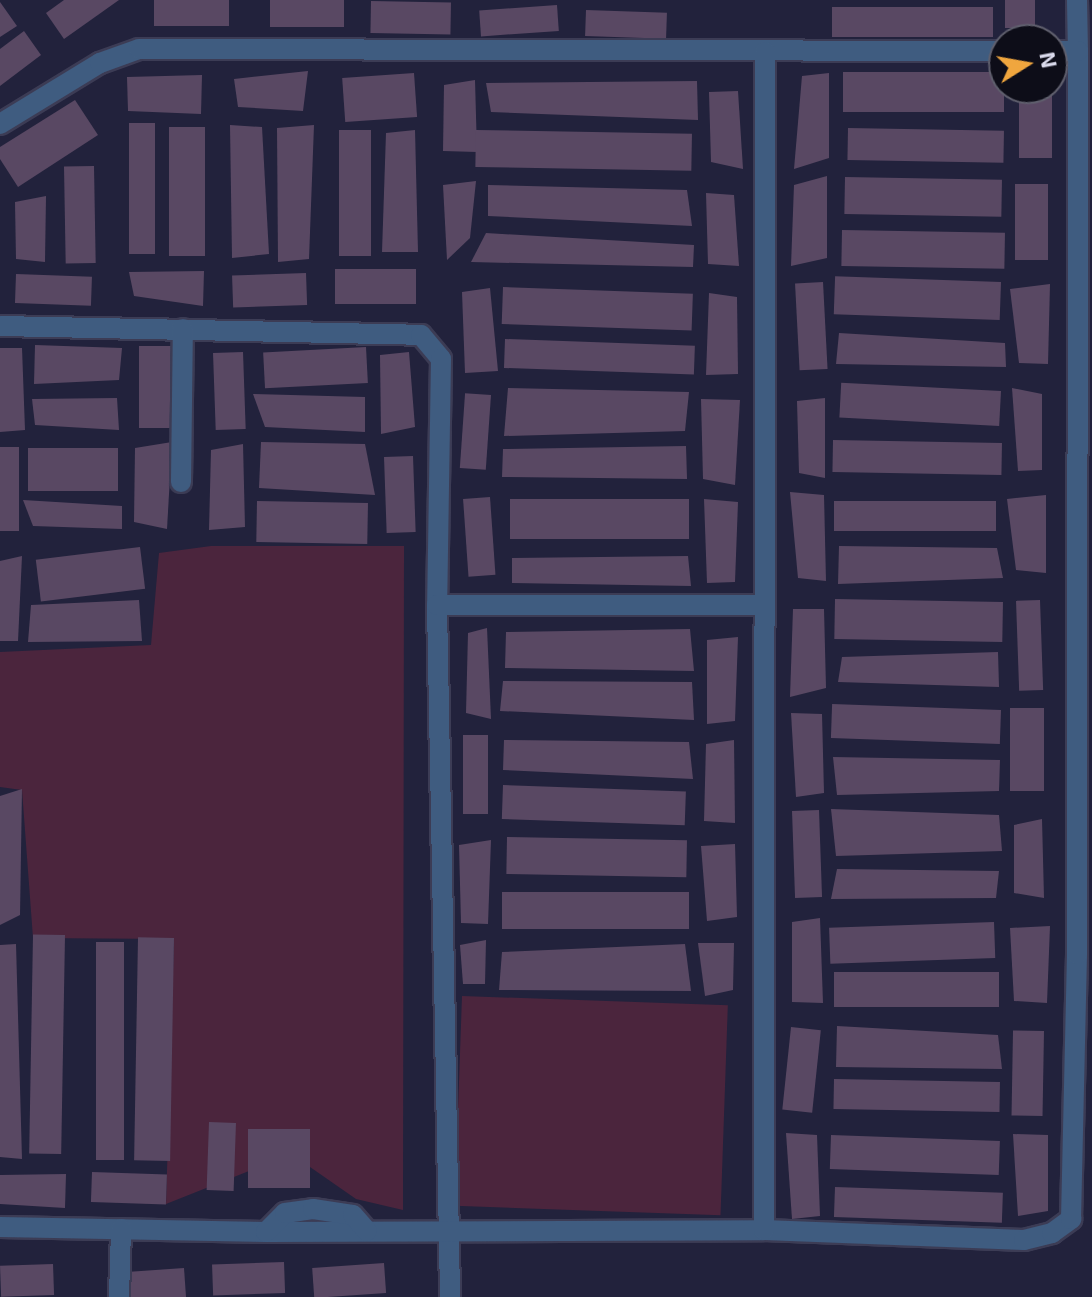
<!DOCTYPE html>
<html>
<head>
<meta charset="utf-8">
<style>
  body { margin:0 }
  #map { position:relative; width:1092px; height:1297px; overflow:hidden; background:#22223c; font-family:"Exo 2",sans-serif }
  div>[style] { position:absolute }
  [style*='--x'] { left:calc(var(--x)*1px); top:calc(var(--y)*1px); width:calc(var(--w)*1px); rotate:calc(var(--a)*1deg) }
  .green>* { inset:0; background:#4b253d; transform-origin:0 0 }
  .building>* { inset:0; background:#594863; transform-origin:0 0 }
  .roads { filter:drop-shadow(2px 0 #3c3c55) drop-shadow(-2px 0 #3c3c55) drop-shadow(0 2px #3c3c55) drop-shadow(0 -2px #3c3c55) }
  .minor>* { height:20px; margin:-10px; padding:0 10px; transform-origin:10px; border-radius:10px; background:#3f5c80 }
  span { translate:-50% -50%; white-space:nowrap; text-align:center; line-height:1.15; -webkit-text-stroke:7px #0d0d18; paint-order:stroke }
  .north { position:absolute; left:988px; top:24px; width:80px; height:80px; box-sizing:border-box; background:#0d0d18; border:2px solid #5f5f6d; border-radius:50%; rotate:79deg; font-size:22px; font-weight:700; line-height:32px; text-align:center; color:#dbdbed }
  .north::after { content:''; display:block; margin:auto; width:28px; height:36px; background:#f0a63e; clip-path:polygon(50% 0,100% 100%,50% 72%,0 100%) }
</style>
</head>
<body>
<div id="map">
  <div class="green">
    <div style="clip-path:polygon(211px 546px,404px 546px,403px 1210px,356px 1199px,310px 1167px,249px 1171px,166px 1204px,174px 939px,33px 938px,22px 790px,0 787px,0 652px,151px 645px,159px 553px)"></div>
    <div style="left:462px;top:996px;width:266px;height:210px;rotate:2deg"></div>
  </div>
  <div class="building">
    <div style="clip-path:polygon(64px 0,119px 0,64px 39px,46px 13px)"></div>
    <div style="left:154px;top:0;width:75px;height:26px"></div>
    <div style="left:270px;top:0;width:74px;height:27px"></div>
    <div style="left:1005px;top:0;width:30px;height:28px"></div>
    <div style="left:371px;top:1px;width:80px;height:32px;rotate:1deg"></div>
    <div style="clip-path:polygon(0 2px,17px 26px,0 37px)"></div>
    <div style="left:557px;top:5px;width:26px;height:78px;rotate:86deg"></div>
    <div style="left:832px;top:7px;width:161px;height:30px"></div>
    <div style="left:586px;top:10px;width:81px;height:26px;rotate:2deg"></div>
    <div style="clip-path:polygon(24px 31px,41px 55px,0 86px,0 49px)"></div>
    <div style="clip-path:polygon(308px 71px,303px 111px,238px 107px,234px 79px)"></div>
    <div style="left:843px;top:72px;width:161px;height:40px"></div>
    <div style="left:414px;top:73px;width:44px;height:72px;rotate:86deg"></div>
    <div style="clip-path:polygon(829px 73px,829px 158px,794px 169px,802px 76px)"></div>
    <div style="clip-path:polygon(202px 75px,201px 114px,128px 111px,127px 77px)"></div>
    <div style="clip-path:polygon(475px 80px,477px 152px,443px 151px,444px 85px)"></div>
    <div style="clip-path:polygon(697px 81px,698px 120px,491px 112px,486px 83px)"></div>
    <div style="left:1019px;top:88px;width:33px;height:70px"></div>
    <div style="clip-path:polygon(738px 91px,743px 169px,711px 162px,709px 92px)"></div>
    <div style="clip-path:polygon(75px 100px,98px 135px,18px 187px,0 159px,0 147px)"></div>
    <div style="left:129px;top:123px;width:26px;height:131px"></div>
    <div style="clip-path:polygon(230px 125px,262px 127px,269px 254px,232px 258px)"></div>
    <div style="clip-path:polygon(314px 125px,309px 259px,278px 262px,277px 128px)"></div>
    <div style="left:205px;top:127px;width:129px;height:36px;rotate:90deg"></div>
    <div style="left:848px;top:128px;width:156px;height:32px;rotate:1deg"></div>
    <div style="left:339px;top:130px;width:32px;height:126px"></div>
    <div style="clip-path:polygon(415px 130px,418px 252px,382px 252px,386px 133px)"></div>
    <div style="left:476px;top:130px;width:216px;height:37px;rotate:1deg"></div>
    <div style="left:94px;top:166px;width:97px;height:30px;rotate:89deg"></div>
    <div style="clip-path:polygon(827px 176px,827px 258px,791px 266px,794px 185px)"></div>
    <div style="left:845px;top:177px;width:157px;height:37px;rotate:1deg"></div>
    <div style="clip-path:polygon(476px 181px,470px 238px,447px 260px,443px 185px)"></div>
    <div style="left:1048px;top:184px;width:76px;height:33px;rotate:90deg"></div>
    <div style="clip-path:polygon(488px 185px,687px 190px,692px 226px,488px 216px)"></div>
    <div style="clip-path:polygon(706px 193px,734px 195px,739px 266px,708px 264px)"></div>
    <div style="clip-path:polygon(46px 196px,45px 262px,16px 259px,15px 202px)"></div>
    <div style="left:842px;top:230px;width:163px;height:36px;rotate:1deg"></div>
    <div style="clip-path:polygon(486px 233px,694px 245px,693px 267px,471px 262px)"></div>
    <div style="left:416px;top:269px;width:35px;height:81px;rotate:90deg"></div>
    <div style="clip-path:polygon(204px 271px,203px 306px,134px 296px,129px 272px)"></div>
    <div style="left:306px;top:273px;width:32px;height:74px;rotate:88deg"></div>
    <div style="left:16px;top:274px;width:76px;height:29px;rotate:2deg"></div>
    <div style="left:823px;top:282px;width:87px;height:28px;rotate:87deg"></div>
    <div style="left:1001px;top:282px;width:38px;height:166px;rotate:92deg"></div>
    <div style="clip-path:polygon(1050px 284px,1048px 364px,1019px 363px,1010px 289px)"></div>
    <div style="left:503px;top:287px;width:190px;height:37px;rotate:2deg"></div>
    <div style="clip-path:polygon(490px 288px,498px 371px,465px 373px,462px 292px)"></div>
    <div style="clip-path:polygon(709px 293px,737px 297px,738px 374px,706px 375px)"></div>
    <div style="clip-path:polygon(839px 333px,1005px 343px,1006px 367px,836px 364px)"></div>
    <div style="left:505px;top:339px;width:190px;height:29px;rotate:2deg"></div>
    <div style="clip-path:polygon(35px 345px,122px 348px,119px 380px,34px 384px)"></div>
    <div style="left:139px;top:346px;width:35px;height:82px"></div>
    <div style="left:366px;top:347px;width:36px;height:103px;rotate:87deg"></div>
    <div style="clip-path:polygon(0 348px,22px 348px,25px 430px,0 432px)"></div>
    <div style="left:243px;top:352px;width:77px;height:30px;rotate:88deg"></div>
    <div style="clip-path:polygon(409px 352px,415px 427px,381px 434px,380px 355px)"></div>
    <div style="clip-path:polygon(508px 388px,689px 392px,685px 431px,504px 436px)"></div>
    <div style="clip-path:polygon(1012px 388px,1042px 394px,1042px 470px,1018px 471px)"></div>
    <div style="left:1001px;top:391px;width:35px;height:160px;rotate:93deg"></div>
    <div style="clip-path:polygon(253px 394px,365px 397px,365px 432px,265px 427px)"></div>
    <div style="left:491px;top:395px;width:75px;height:26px;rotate:94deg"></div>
    <div style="clip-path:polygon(117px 398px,119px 430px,35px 425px,32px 399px)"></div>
    <div style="clip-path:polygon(825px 398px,825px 478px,799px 473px,797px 401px)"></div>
    <div style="clip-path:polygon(701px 399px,740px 400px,735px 485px,703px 479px)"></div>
    <div style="left:833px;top:440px;width:169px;height:32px;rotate:1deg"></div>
    <div style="clip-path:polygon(172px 442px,167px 529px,134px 522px,135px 448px)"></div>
    <div style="clip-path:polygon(261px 442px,365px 444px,375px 495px,259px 488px)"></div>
    <div style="clip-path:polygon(243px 444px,245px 527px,209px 530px,211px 450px)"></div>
    <div style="clip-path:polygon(686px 446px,687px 479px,502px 477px,503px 449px)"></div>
    <div style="left:0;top:447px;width:19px;height:84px"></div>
    <div style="left:28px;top:448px;width:90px;height:43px"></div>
    <div style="left:413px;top:456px;width:76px;height:29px;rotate:88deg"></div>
    <div style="clip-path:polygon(790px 492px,824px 495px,826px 581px,798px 578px)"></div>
    <div style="clip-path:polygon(1046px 495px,1046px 573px,1016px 570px,1007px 499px)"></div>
    <div style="left:490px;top:497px;width:78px;height:27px;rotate:86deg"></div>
    <div style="left:510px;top:499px;width:179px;height:40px"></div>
    <div style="clip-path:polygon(704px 499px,738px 502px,735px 582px,707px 583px)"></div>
    <div style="clip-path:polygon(23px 500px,122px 506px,122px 529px,33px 526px)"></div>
    <div style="left:257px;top:501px;width:111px;height:41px;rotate:1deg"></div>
    <div style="left:996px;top:501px;width:30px;height:162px;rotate:90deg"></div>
    <div style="clip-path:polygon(839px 546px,997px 548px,1003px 578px,838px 584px)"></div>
    <div style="left:140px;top:547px;width:42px;height:105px;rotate:83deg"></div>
    <div style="clip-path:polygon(22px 556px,18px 641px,0 641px,0 561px)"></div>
    <div style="clip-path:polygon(688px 556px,691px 586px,512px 583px,512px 558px)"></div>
    <div style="left:835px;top:599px;width:168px;height:40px;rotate:1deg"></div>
    <div style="clip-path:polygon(139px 600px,142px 641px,28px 642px,31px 605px)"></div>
    <div style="left:1040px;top:600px;width:90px;height:24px;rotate:88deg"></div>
    <div style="clip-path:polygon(793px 609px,824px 609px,826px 688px,790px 697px)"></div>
    <div style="clip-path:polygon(487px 628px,491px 719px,466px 713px,468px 633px)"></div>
    <div style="clip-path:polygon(690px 629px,694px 671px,505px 668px,506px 632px)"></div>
    <div style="clip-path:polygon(738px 637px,735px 721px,707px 724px,707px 640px)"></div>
    <div style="clip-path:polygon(998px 652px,999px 687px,838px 682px,842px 657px)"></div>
    <div style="clip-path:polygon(503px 681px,692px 682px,694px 720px,500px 711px)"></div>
    <div style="left:1010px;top:708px;width:34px;height:83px"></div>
    <div style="left:1001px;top:710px;width:34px;height:169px;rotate:92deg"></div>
    <div style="clip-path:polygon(791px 713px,822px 714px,824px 793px,796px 797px)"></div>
    <div style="left:488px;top:735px;width:79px;height:25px;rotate:90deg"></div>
    <div style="clip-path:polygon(504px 740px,689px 742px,693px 779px,503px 770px)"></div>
    <div style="clip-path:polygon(734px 740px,735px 823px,704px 821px,706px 744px)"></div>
    <div style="clip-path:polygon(833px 757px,1000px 760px,999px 791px,837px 795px)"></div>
    <div style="left:503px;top:785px;width:183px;height:34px;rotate:2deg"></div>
    <div style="clip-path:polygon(22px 789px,20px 915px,0 925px,0 796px)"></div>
    <div style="clip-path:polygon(831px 809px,999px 815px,1002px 851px,836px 856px)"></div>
    <div style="left:819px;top:810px;width:87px;height:27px;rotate:88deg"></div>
    <div style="clip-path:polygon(1042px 819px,1044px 898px,1014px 893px,1014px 825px)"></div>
    <div style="left:507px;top:837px;width:180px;height:37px;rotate:1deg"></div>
    <div style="clip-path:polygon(491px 840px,488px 924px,461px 923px,459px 845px)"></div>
    <div style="clip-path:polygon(735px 844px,737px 917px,707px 921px,701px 846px)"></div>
    <div style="clip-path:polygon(837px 869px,999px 871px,996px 898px,831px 899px)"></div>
    <div style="left:502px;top:892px;width:187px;height:37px"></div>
    <div style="clip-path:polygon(820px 918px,823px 1003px,792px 1002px,792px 922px)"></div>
    <div style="left:994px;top:922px;width:36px;height:165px;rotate:88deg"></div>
    <div style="clip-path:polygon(1050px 926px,1047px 1003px,1014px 1001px,1010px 928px)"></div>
    <div style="left:65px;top:935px;width:219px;height:32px;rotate:91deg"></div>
    <div style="left:174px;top:938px;width:223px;height:36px;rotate:91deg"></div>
    <div style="clip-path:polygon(486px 940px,485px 984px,463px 984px,460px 945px)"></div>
    <div style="left:124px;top:942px;width:218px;height:28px;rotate:90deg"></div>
    <div style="clip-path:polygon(698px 943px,734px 943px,733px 990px,705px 996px)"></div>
    <div style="clip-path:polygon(16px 944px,22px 1159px,0 1157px,0 945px)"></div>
    <div style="clip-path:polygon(685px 944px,691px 991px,499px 990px,502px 952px)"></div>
    <div style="left:834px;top:972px;width:165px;height:35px"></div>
    <div style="clip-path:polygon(837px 1026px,998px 1035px,1002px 1069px,836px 1067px)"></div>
    <div style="left:791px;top:1027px;width:30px;height:83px;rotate:6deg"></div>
    <div style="left:1044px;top:1031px;width:85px;height:31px;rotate:91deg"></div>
    <div style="left:834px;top:1079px;width:166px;height:30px;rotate:1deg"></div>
    <div style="left:209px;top:1122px;width:27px;height:68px;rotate:2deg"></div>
    <div style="left:248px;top:1129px;width:62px;height:59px"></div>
    <div style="clip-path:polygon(786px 1133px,817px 1135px,820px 1216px,792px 1219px)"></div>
    <div style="clip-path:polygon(1013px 1134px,1048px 1135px,1048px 1211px,1018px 1216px)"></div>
    <div style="left:831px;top:1135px;width:169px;height:34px;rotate:2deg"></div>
    <div style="left:92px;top:1172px;width:75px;height:30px;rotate:2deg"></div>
    <div style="clip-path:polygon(66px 1174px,65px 1208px,0 1204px,0 1175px)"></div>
    <div style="left:835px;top:1187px;width:168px;height:30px;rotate:2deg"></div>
    <div style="left:284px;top:1262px;width:31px;height:72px;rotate:88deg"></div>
    <div style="left:384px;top:1263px;width:30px;height:72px;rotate:86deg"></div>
    <div style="left:53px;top:1264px;width:31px;height:53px;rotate:88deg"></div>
    <div style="left:184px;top:1268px;width:29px;height:72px;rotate:86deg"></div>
  </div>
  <div class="roads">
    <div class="minor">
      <div style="--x:1077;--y:0;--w:51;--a:88.9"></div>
      <div style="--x:0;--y:124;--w:117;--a:-31.4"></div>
      <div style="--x:100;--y:63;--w:41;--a:-19.7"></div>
      <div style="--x:139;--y:49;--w:865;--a:0.13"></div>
      <div style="--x:0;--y:326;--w:421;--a:1.2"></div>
      <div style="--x:421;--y:335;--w:31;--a:50"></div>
      <div style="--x:441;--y:359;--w:246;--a:90.9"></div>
      <div style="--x:437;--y:605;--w:692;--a:88.92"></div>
      <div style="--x:181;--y:482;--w:153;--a:-89.3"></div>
      <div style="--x:437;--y:605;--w:327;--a:0"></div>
      <div style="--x:0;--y:1227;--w:266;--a:1.1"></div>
      <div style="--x:266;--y:1232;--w:498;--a:-0.2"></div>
      <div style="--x:764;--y:1230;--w:260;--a:2.2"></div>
      <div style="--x:1024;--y:1240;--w:29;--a:-14"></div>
      <div style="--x:1052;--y:1233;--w:24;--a:-36"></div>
      <div style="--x:1071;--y:1219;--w:265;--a:-88.7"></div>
      <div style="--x:1077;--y:954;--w:903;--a:-89.94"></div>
      <div style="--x:1078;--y:51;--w:26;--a:180"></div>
      <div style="--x:764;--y:1230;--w:1178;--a:-89.95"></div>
      <div style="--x:266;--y:1232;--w:27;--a:-45"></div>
      <div style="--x:285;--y:1213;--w:28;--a:-8"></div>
      <div style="--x:313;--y:1209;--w:40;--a:8.5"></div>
      <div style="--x:353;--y:1215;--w:21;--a:49"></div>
      <div style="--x:119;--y:1297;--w:68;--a:-88.3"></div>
    </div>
  </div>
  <div class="north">N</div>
</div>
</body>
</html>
